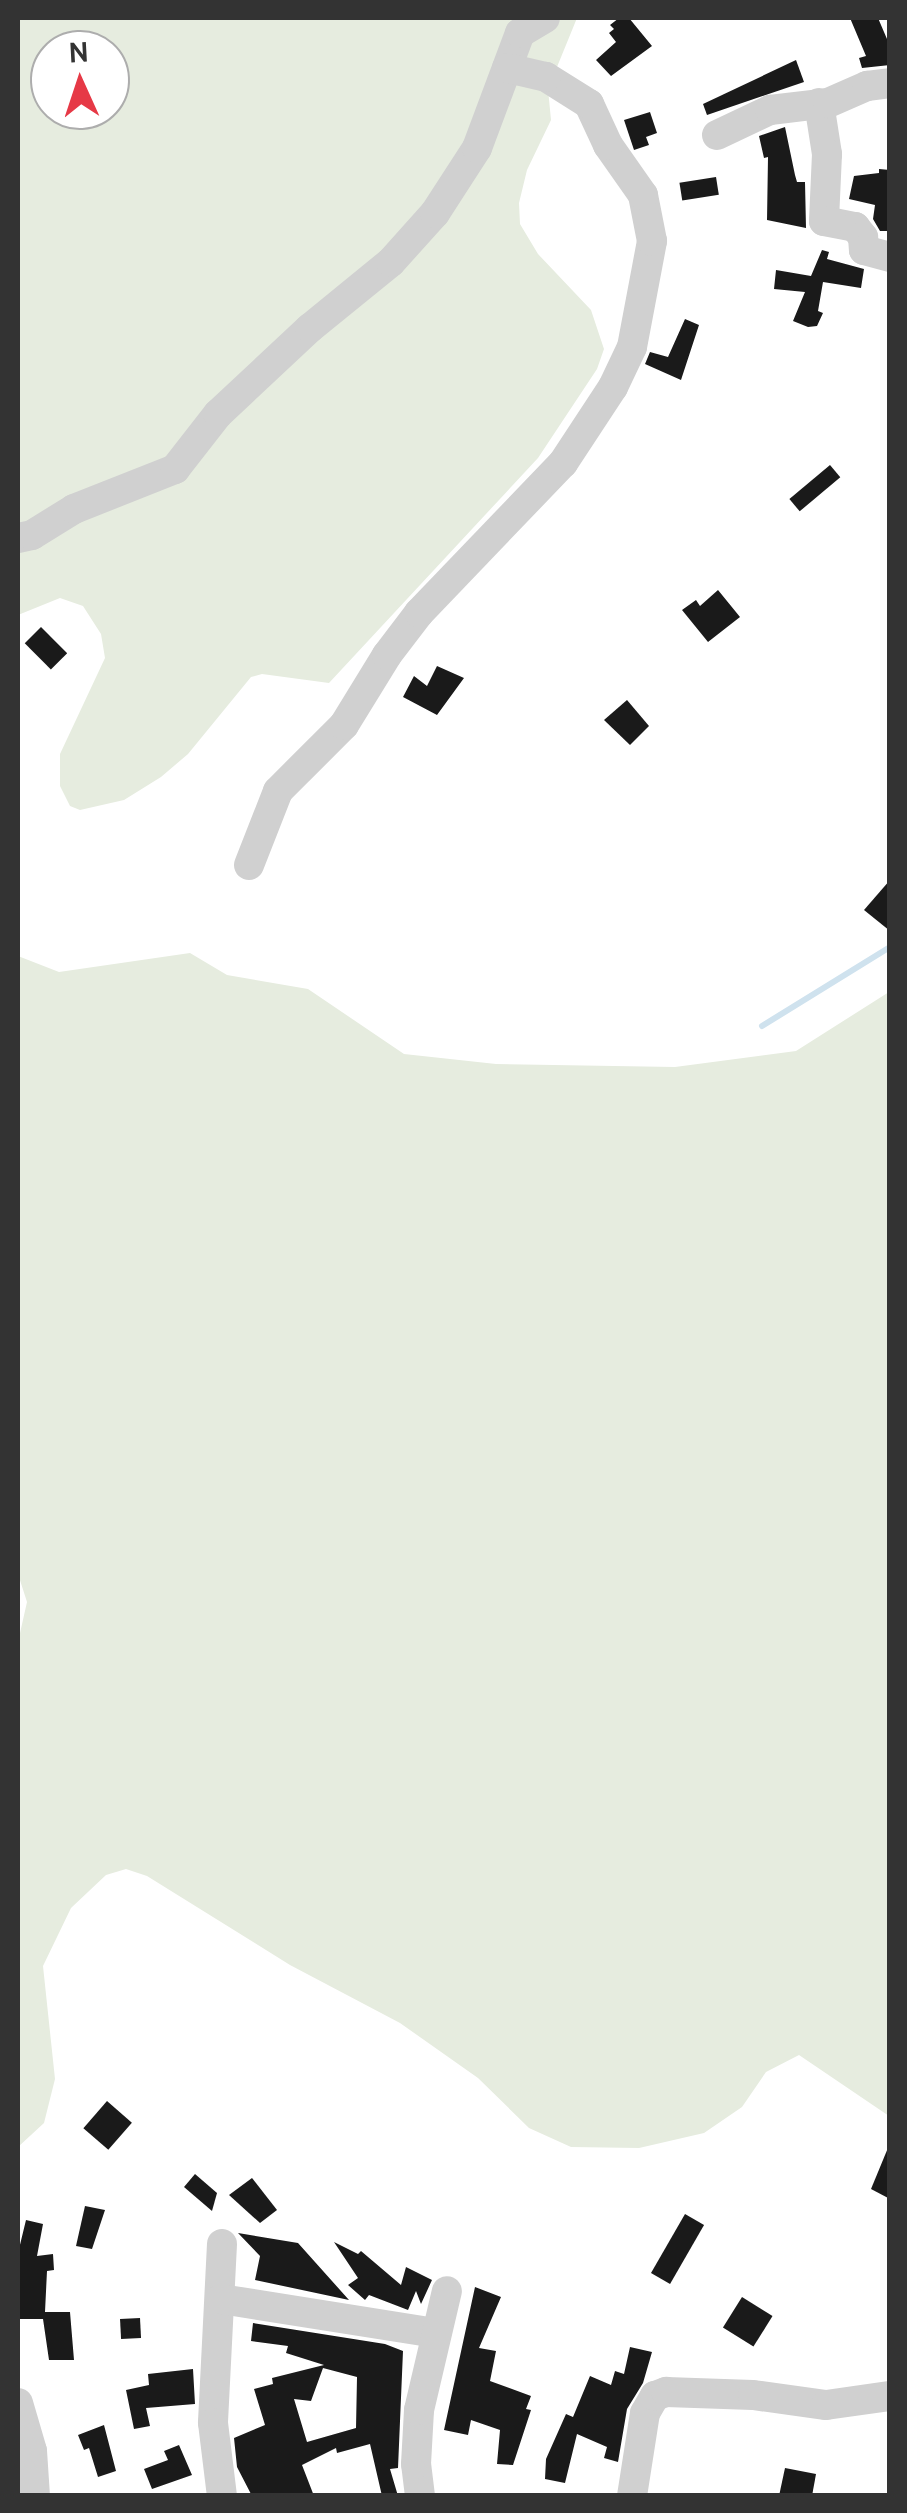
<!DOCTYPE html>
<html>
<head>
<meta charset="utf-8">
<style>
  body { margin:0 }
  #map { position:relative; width:907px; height:2513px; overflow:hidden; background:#fff; font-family:Cabin,sans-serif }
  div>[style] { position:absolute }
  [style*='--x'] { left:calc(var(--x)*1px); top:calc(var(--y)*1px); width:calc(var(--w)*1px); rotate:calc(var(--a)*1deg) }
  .green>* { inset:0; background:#e6ecdf }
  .stream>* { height:6px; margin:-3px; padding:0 3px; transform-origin:3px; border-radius:3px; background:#cfe2ee }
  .building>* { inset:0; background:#1a1a1a; transform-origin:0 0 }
  .minor>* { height:30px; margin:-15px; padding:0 15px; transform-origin:15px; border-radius:15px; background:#d0d0d0 }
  span { translate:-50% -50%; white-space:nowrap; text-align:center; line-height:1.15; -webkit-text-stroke:10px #fff; paint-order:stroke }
  .frame { position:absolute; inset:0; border:20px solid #333; pointer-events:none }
  .north { position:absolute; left:30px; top:30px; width:100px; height:100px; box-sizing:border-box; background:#fff; border:2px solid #adadad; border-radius:50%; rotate:357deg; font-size:28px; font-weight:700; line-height:40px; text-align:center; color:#333 }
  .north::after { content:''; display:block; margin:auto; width:35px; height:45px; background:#e63946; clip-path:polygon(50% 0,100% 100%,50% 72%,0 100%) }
</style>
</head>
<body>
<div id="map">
  <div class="green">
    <div style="clip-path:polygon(evenodd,18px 18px,577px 18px,548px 89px,551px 120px,527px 170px,519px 203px,520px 224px,538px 254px,591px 310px,604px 349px,597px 369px,538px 458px,329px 683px,262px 674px,251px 677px,188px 754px,161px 777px,124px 800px,80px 810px,70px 806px,60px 786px,60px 754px,105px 658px,101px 634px,83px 606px,60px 598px,18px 615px,18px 18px,50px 50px,110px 50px,110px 110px,50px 110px,50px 50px)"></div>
    <div style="clip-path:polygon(190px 953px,227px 975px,308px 989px,404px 1054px,496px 1064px,675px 1067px,796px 1051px,889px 992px,889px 2116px,799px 2055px,766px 2072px,742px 2107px,704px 2133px,639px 2148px,571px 2147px,529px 2128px,478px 2078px,400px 2023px,290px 1965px,147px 1876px,126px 1869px,106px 1875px,71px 1908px,43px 1966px,55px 2079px,44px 2123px,18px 2147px,18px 1642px,27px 1602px,18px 1574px,18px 956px,59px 972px)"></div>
  </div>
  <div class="stream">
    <div style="--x:762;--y:1026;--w:150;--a:-31.7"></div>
  </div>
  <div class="building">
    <div style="clip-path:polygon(619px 18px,629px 18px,652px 46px,611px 76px,596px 60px,616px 42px,609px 33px,614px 29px,610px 25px)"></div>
    <div style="clip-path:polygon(850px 18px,878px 18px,890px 46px,890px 65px,862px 68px,859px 58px,866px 56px)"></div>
    <div style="clip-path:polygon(796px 60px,804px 82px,707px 115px,703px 104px)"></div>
    <div style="clip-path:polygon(650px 112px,657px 133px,646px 137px,649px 145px,634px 150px,624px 120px)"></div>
    <div style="clip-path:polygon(785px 127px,795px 175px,797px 182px,805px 182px,806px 228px,767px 220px,768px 157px,764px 158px,759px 136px)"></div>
    <div style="clip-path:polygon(879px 169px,890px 170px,890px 231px,880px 231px,873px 219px,875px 205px,849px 199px,854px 176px,879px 173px)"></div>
    <div style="left:716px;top:177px;width:18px;height:37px;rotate:81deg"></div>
    <div style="clip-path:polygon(822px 250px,829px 252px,827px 259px,864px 269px,861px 288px,823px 282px,818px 311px,823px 313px,817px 326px,808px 327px,793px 321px,805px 292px,774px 289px,776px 270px,811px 276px)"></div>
    <div style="clip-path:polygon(685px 319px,699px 325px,681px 380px,645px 364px,650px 352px,668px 357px)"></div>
    <div style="left:830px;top:465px;width:16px;height:53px;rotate:50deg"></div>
    <div style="clip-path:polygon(718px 590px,740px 617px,708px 642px,682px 610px,696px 600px,700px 606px)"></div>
    <div style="left:41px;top:627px;width:37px;height:23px;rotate:45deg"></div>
    <div style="clip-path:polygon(437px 666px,464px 678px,437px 715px,403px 697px,414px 676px,427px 686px)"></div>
    <div style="clip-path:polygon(627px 700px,649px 726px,630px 745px,604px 720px)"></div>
    <div style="clip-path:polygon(890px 880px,890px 931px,864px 910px)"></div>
    <div style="left:107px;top:2101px;width:33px;height:36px;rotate:41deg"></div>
    <div style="clip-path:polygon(890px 2143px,890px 2199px,871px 2189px)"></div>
    <div style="clip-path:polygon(195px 2174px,217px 2193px,212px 2211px,184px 2187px)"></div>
    <div style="clip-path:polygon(252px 2178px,277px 2210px,260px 2223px,229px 2195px)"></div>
    <div style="clip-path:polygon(85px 2206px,105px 2210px,92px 2249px,76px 2246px)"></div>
    <div style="left:685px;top:2214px;width:22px;height:68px;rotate:30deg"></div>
    <div style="clip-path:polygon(26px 2220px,43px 2224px,37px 2256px,53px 2254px,54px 2270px,47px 2271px,45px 2312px,70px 2312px,74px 2360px,49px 2360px,43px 2319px,18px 2319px,18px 2253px)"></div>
    <div style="clip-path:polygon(238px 2233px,298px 2243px,349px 2300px,255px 2280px,260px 2256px)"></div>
    <div style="clip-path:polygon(334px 2242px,358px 2254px,361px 2251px,401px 2285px,406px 2267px,432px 2280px,421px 2304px,416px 2291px,408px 2310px,369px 2295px,365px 2300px,348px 2285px,358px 2278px)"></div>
    <div style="clip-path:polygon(475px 2287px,501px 2297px,479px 2348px,496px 2351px,490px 2381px,531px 2396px,526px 2409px,531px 2410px,513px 2465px,497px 2464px,500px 2430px,471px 2420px,468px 2435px,444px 2430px)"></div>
    <div style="left:742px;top:2297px;width:36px;height:36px;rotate:32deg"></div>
    <div style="left:140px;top:2318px;width:20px;height:20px;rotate:87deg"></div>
    <div style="clip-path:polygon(evenodd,253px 2323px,385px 2344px,403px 2351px,398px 2468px,390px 2469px,398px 2496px,382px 2496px,370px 2444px,337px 2453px,336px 2448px,302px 2465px,314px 2496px,252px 2496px,237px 2467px,234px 2438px,265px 2425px,254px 2389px,273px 2384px,272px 2378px,324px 2365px,286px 2353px,288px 2346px,251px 2341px,253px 2323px,323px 2368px,357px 2377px,356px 2428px,307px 2442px,294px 2399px,311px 2401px,323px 2368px)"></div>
    <div style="clip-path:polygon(630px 2347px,652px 2352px,643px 2383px,627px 2409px,618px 2462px,604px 2458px,607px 2447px,577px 2434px,565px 2483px,545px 2479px,546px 2459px,566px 2414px,573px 2417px,590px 2376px,611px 2385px,615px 2371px,624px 2374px)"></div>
    <div style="clip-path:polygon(193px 2369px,195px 2404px,146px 2408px,150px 2426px,134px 2429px,126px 2390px,149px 2385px,148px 2374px)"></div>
    <div style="clip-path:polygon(104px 2425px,116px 2471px,98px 2477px,89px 2448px,84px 2450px,78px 2435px)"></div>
    <div style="clip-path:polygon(179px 2445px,192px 2475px,152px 2489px,144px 2469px,168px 2460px,164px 2451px)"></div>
    <div style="clip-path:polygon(785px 2468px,816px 2474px,812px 2496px,779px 2496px)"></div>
  </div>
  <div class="minor">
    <div style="--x:819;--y:103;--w:52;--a:81.1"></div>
    <div style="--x:827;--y:154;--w:67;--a:92.6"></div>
    <div style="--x:824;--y:221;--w:32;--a:11"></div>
    <div style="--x:855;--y:227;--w:13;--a:51"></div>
    <div style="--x:863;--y:237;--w:13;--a:86"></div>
    <div style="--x:864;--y:250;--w:27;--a:15"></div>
    <div style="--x:717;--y:135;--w:59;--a:-25.3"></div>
    <div style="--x:770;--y:110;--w:58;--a:-6.9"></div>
    <div style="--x:828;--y:103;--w:43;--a:-23.6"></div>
    <div style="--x:867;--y:86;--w:23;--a:-7"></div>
    <div style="--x:18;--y:538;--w:14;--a:-12"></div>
    <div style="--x:32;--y:535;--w:49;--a:-31.8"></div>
    <div style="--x:74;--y:509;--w:109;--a:-21.6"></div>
    <div style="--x:175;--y:469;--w:70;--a:-52"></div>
    <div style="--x:218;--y:414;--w:126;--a:-43.1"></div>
    <div style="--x:310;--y:328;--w:104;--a:-39.2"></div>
    <div style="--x:391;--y:262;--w:66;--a:-48.1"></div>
    <div style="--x:435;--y:213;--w:77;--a:-57.1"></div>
    <div style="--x:477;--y:148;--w:123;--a:-69.5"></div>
    <div style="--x:520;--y:33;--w:29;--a:-31"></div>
    <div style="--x:249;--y:865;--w:79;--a:-68.6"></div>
    <div style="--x:278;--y:791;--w:93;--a:-45"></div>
    <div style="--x:344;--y:725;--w:82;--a:-58.4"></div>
    <div style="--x:387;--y:655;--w:53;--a:-52.7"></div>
    <div style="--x:419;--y:613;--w:208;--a:-46.2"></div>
    <div style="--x:563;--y:463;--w:91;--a:-56.7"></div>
    <div style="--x:613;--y:387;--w:44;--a:-64.6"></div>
    <div style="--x:632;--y:347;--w:108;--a:-79.3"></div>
    <div style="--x:652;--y:241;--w:47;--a:-101.1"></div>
    <div style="--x:643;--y:195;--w:61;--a:-125"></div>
    <div style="--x:608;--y:145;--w:45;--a:-114.9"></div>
    <div style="--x:589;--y:104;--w:51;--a:-147.9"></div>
    <div style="--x:546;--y:77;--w:40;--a:-167"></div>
    <div style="--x:222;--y:2244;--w:179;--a:92.9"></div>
    <div style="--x:213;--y:2423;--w:74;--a:83"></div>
    <div style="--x:221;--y:2299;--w:217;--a:9"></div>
    <div style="--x:18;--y:2403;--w:50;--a:73.7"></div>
    <div style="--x:32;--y:2451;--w:45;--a:86.2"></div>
    <div style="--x:420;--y:2496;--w:32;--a:-97"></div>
    <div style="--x:416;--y:2464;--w:54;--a:-86.8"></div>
    <div style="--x:419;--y:2410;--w:122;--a:-76.8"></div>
    <div style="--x:632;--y:2496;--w:84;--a:-81.1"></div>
    <div style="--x:645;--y:2413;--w:20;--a:-60"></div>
    <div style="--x:655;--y:2396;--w:12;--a:-20"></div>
    <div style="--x:666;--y:2392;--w:87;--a:2"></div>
    <div style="--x:753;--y:2395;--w:74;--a:7.8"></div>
    <div style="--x:826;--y:2405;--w:65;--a:-8"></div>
  </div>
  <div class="frame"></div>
  <div class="north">N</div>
</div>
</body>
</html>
